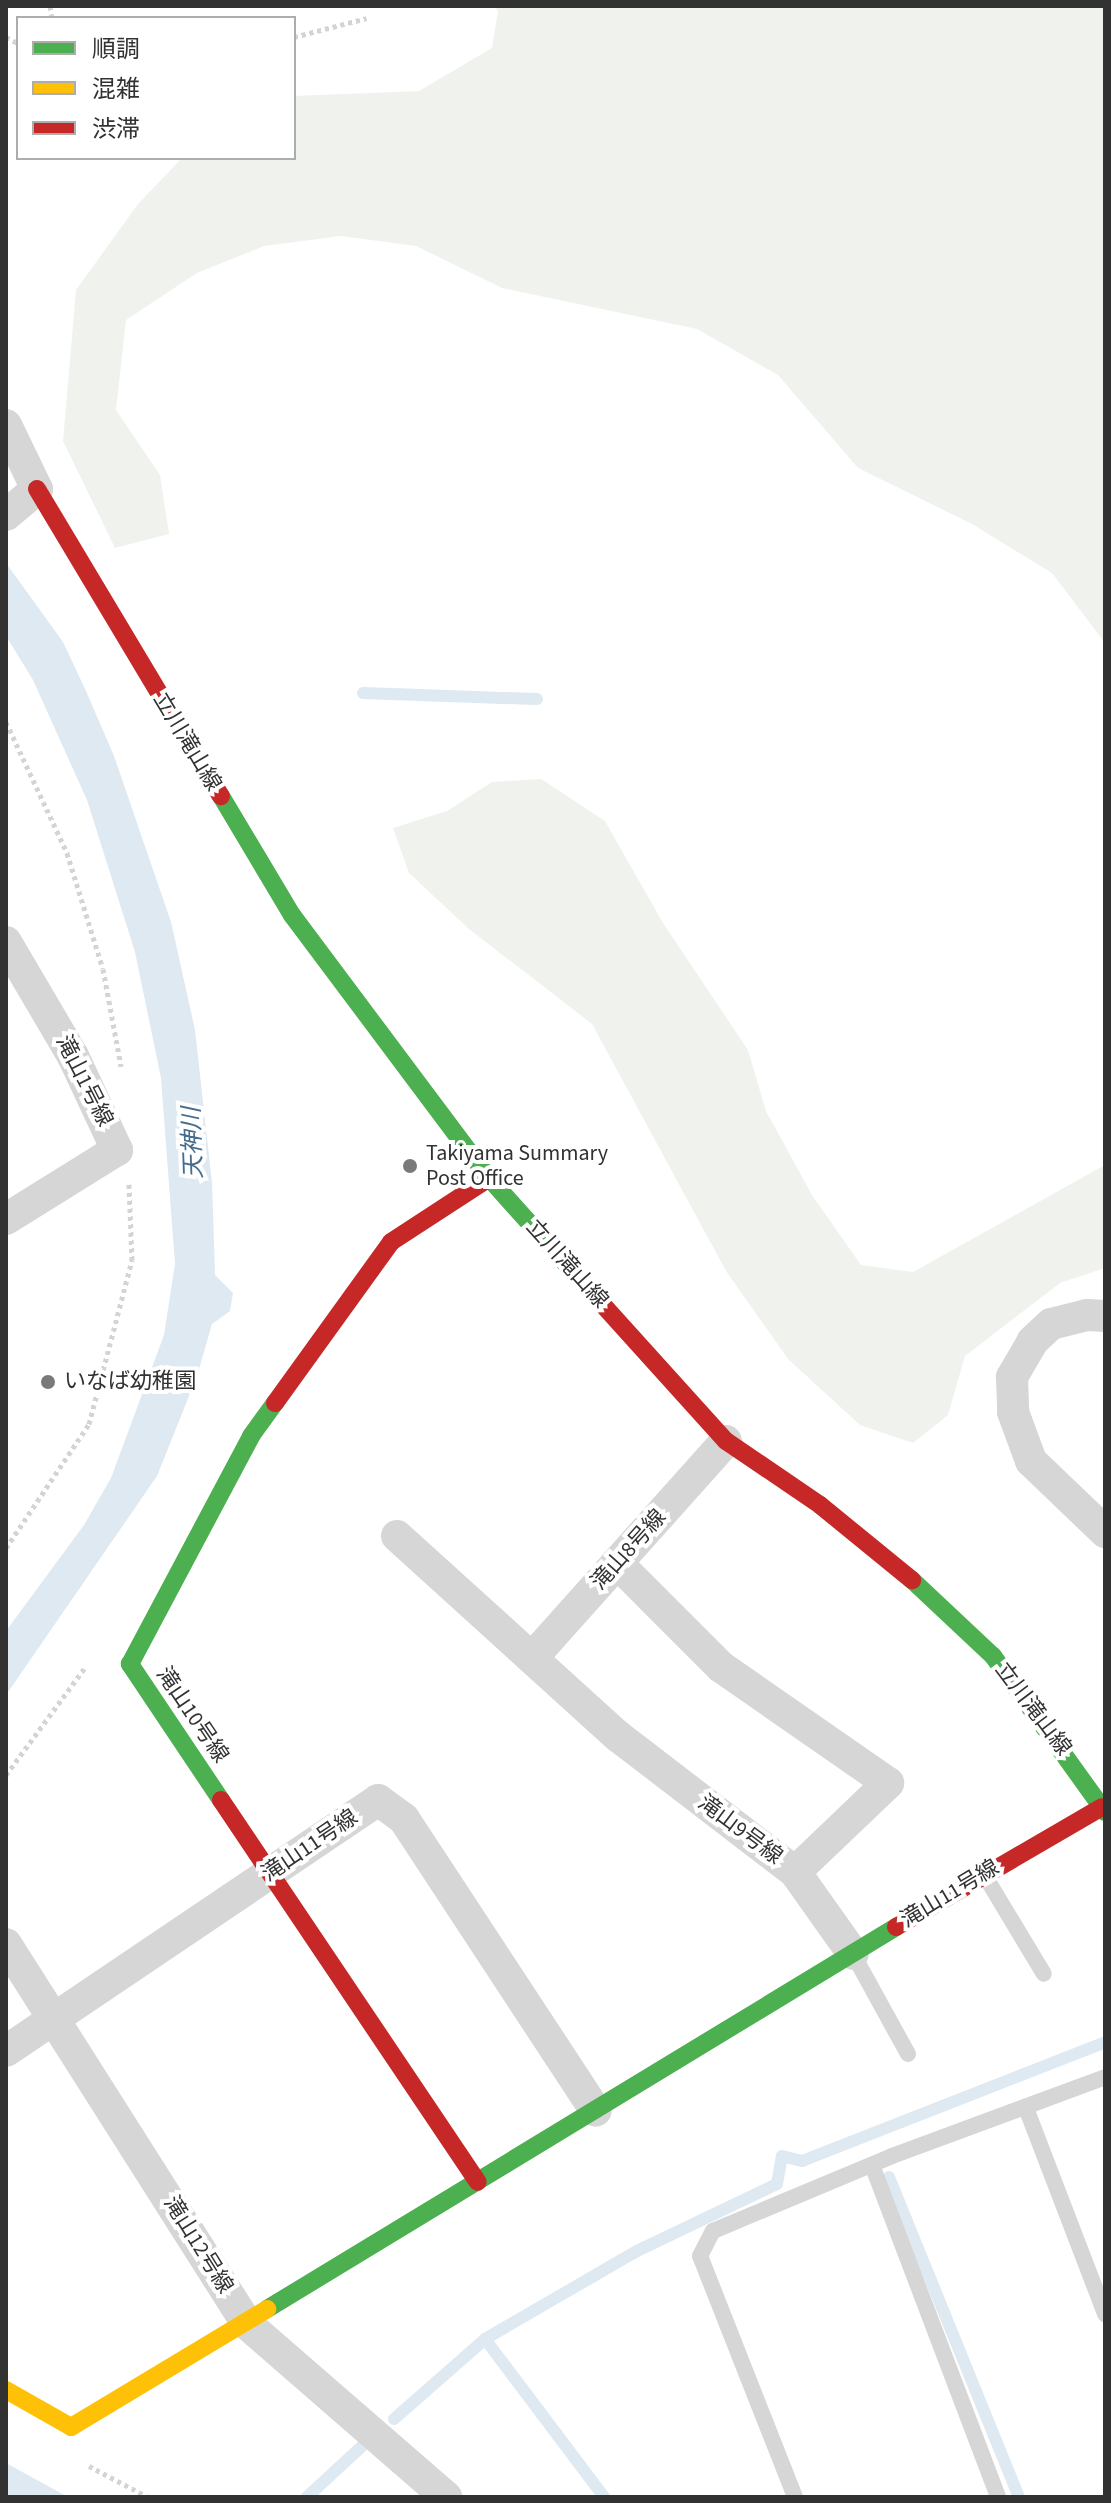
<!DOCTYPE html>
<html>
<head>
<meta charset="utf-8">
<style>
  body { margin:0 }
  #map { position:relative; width:1111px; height:2503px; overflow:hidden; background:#fff; font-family:"Source Sans 3","Noto Sans JP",sans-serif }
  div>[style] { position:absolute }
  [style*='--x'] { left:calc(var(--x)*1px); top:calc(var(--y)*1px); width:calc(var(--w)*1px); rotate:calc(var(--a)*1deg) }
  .green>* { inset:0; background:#f0f3ed }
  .water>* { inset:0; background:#dee9f1 }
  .stream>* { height:12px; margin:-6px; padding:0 6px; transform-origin:6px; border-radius:6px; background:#dee9f1 }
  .path>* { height:5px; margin-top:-2.5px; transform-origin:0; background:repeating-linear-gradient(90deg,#d4d4d4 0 4px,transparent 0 8px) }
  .lane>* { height:16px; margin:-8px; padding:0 8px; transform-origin:8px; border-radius:8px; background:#d6d6d6 }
  .street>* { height:32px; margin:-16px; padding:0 16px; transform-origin:16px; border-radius:16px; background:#d6d6d6 }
  .fast>* { height:18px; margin:-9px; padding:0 9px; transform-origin:9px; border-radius:9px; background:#4caf50 }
  .slow>* { height:18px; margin:-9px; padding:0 9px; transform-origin:9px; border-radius:9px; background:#ffc107 }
  .jam>* { height:18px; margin:-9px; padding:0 9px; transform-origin:9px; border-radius:9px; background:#c62828 }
  .dots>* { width:22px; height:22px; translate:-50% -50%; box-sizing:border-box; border:4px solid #fff; border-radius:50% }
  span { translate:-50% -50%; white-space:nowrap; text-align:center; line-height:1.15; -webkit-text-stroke:8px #fff; paint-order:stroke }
  .street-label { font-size:22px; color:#323232 }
  .poi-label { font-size:22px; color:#323232 }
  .left { translate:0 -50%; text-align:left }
  .water-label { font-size:24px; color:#466d8e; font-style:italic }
  .frame { position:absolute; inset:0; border:8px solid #323232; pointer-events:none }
  .legend { position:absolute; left:16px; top:16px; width:280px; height:144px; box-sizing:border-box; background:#fff; border:2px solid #adadad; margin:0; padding:10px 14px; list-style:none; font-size:24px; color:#323232 }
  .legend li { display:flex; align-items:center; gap:16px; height:40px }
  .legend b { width:40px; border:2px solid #adadad }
</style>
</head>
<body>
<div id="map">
  <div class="green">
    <div style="clip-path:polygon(493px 6px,1105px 6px,1105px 643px,1052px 573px,972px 524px,858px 468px,778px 375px,697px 329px,502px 288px,416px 246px,341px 236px,264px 246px,197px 273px,126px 320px,116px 410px,160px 475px,169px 534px,115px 548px,63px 441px,76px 290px,138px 204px,182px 158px,294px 158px,294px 96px,419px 91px,492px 48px,498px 11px)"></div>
    <div style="clip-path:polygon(541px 779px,605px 821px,663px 923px,748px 1050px,766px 1111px,812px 1195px,861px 1265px,913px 1272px,1105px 1165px,1105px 1268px,1060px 1283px,965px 1356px,948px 1415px,913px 1443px,860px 1425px,788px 1359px,726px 1271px,592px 1024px,469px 929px,409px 873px,393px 828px,447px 811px,492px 782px)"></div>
  </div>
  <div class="water">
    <div style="clip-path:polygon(6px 563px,63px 642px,86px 691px,114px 756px,171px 922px,195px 1030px,212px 1183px,215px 1275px,233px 1293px,230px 1311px,212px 1324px,197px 1376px,157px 1476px,6px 1695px,6px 1631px,84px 1525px,111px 1478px,164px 1335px,175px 1264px,161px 1078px,135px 952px,87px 800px,33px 680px,6px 636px)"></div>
    <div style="clip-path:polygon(6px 2463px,68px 2497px,6px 2497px)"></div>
  </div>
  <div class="stream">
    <div style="--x:363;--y:693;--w:174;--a:2"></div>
    <div style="--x:889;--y:2177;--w:345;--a:67.9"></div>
    <div style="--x:485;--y:2339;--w:198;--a:53"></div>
    <div style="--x:394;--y:2419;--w:121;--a:-41.3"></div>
    <div style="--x:485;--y:2339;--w:176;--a:-30.1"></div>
    <div style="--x:637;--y:2251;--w:155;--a:-25.6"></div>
    <div style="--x:777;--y:2184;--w:28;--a:-80"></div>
    <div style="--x:782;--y:2156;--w:21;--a:14"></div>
    <div style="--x:802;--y:2161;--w:326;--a:-21.4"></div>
    <div style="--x:307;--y:2497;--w:75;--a:-42.8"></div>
  </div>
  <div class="path">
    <div style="--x:50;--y:6;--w:12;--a:81"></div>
    <div style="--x:6;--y:37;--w:13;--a:27"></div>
    <div style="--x:294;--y:37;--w:75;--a:-14.6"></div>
    <div style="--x:6;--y:722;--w:145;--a:65"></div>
    <div style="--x:67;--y:853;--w:121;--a:72.8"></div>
    <div style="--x:103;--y:969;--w:99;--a:79.5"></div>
    <div style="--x:6;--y:1548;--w:149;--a:-56.2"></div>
    <div style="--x:89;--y:1424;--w:170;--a:-75.3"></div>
    <div style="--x:132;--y:1260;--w:76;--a:-92.3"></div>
    <div style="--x:6;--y:1775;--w:135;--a:-53.7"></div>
    <div style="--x:89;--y:2466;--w:67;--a:27.7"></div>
  </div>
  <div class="lane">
    <div style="--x:985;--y:1876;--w:114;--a:59"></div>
    <div style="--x:853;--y:1954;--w:114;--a:61.2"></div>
    <div style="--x:1026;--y:2108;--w:221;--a:69"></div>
    <div style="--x:872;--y:2165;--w:355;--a:69.2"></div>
    <div style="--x:795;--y:2497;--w:259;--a:-111.5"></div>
    <div style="--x:700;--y:2256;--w:28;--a:-63"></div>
    <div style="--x:713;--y:2231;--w:194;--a:-22.7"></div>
    <div style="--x:892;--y:2156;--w:227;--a:-20.3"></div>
  </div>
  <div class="street">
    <div style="--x:6;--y:425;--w:71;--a:64.2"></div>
    <div style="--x:37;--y:489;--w:40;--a:140"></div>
    <div style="--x:6;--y:942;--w:132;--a:59.6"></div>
    <div style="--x:73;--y:1056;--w:104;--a:64.9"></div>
    <div style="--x:117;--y:1150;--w:131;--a:148.1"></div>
    <div style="--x:1105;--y:1316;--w:18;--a:-177"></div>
    <div style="--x:1087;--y:1315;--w:37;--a:166"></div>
    <div style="--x:1051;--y:1324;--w:25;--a:137"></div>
    <div style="--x:1033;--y:1341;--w:42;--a:120.3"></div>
    <div style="--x:1012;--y:1377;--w:35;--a:88"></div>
    <div style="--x:1013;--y:1412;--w:52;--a:69.8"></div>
    <div style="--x:1031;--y:1461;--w:103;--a:43.8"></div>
    <div style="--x:397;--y:1536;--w:299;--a:42.2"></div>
    <div style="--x:619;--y:1737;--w:222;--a:37.5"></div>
    <div style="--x:795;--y:1872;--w:129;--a:-43.7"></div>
    <div style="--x:888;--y:1783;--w:203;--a:-145.2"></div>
    <div style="--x:721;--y:1667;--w:147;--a:-135"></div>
    <div style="--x:532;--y:1658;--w:291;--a:-48.2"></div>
    <div style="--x:795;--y:1872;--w:100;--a:54.7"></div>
    <div style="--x:6;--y:1944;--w:450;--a:57.6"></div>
    <div style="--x:247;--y:2324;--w:264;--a:41"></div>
    <div style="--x:6;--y:2051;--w:449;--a:-34"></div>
    <div style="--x:378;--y:1800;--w:32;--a:36"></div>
    <div style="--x:404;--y:1819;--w:349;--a:56.7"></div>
  </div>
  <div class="fast">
    <div style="--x:221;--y:796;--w:139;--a:59.2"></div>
    <div style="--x:292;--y:915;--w:329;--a:53.2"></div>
    <div style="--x:489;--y:1178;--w:157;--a:48.1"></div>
    <div style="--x:912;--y:1580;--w:111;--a:43.2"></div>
    <div style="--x:993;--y:1656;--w:192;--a:54.3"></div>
    <div style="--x:221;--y:1800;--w:164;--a:-123.8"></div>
    <div style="--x:130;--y:1664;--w:258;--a:-62"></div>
    <div style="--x:251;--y:1436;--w:41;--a:-54"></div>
    <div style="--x:267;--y:2309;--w:736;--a:-31.27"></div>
  </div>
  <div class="slow">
    <div style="--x:6;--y:2390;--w:75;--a:29.6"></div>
    <div style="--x:71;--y:2427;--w:229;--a:-31"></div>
  </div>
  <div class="jam">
    <div style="--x:37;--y:489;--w:358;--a:59.1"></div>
    <div style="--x:594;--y:1295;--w:197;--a:47.9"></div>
    <div style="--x:726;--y:1441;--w:114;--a:34.2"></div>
    <div style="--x:820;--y:1505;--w:119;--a:39.2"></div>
    <div style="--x:275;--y:1403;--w:198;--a:-54.2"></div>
    <div style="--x:391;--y:1242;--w:117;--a:-33.1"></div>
    <div style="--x:221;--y:1800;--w:460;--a:56.1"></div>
    <div style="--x:896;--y:1927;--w:238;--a:-30.2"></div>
  </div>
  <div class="dots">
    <div style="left:410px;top:1166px;background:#7a7a7a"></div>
    <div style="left:48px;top:1382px;background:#7a7a7a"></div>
  </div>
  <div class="street-label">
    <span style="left:187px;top:742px;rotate:59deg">立川滝山線</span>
    <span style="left:84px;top:1081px;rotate:63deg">滝山1号線</span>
    <span style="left:567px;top:1264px;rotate:48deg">立川滝山線</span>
    <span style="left:629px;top:1550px;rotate:-48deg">滝山8号線</span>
    <span style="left:1033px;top:1709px;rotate:53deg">立川滝山線</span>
    <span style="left:192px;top:1715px;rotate:56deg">滝山10号線</span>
    <span style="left:740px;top:1830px;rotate:37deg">滝山9号線</span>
    <span style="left:310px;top:1846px;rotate:-34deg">滝山11号線</span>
    <span style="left:950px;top:1894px;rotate:-31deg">滝山11号線</span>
    <span style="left:198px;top:2245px;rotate:58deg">滝山12号線</span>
  </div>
  <div class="poi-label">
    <span class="left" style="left:426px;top:1166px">Takiyama Summary<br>Post Office</span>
    <span class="left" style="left:64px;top:1382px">いなば幼稚園</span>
  </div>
  <div class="water-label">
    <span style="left:193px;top:1143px;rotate:-92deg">天神川</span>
  </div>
  <div class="frame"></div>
  <ul class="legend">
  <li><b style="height:10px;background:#4caf50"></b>順調</li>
  <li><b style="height:10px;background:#ffc107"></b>混雑</li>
  <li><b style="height:10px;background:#c62828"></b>渋滞</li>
  </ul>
</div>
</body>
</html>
